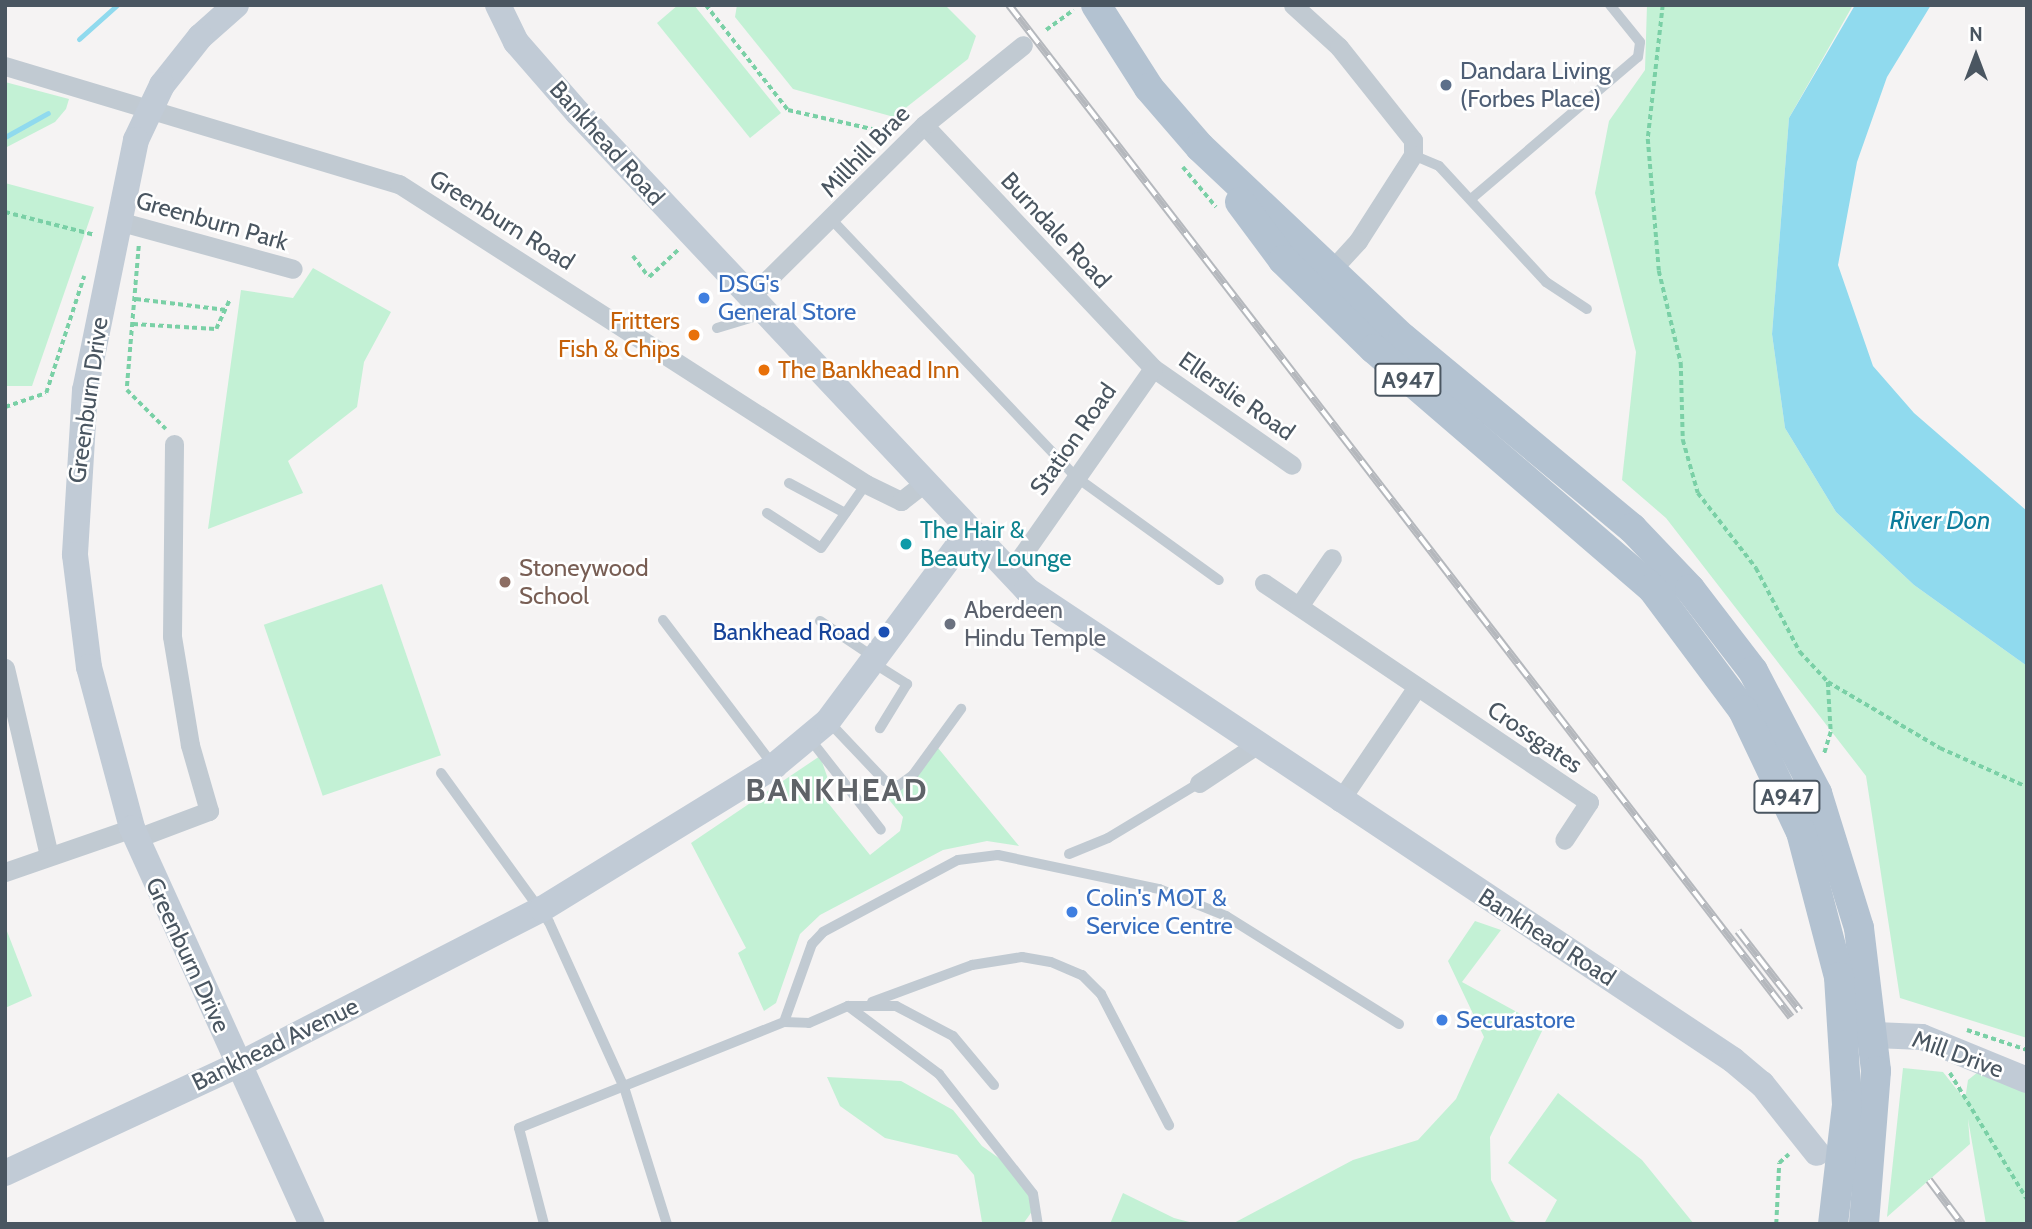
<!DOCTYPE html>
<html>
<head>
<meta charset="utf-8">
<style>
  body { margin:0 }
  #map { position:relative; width:2032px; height:1229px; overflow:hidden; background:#f5f3f3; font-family:Cabin,sans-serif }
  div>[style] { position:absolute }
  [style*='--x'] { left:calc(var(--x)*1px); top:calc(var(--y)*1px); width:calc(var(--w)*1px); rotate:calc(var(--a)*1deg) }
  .green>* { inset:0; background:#c3f1d5; transform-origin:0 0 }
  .water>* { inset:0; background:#90daee }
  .stream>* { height:5px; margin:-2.5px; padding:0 2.5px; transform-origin:2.5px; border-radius:2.5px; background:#90daee }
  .path>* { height:3.5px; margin-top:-1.75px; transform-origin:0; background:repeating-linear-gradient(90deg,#7ad0a6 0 5px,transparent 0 8.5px) }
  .lane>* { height:10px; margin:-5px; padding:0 5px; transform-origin:5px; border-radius:5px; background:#c1cad2 }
  .street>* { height:19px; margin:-9.5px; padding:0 9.5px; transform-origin:9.5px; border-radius:9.5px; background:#c1cad2 }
  .secondary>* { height:26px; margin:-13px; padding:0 13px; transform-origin:13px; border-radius:13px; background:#c1cbd6 }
  .primary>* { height:30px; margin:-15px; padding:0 15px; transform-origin:15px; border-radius:15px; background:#b3c2d1 }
  .rail>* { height:8px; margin-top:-4px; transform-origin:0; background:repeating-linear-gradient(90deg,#fff 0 16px,#b5b8bd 0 32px); box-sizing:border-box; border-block:2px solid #b5b8bd }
  .dots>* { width:19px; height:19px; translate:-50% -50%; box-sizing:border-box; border:4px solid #fff; border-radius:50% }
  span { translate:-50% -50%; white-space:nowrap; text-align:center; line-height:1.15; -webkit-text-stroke:5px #fff; paint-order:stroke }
  .shield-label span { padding:2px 5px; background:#fff; border:2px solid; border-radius:5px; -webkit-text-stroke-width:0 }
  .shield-label { font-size:23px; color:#4a5661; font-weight:700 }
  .service-label { font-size:24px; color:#4e5e75 }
  .left { translate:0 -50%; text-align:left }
  .street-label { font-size:24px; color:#4a5661 }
  .shop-label { font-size:24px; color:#366cbe }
  .food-label { font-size:24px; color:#c56008 }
  .right { translate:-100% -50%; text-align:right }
  .culture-label { font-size:24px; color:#0d838f }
  .education-label { font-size:24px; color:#785e54 }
  .worship-label { font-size:24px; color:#5b616d }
  .transit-label { font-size:24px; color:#164399 }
  .water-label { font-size:26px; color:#0c7c9b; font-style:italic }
  .district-label { font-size:32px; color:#5f6368; font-weight:700; letter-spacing:2px }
  .frame { position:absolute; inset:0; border:7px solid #4a5661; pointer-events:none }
  .north { position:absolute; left:1941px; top:21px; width:70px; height:70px; -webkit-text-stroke:5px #fff; paint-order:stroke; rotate:0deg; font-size:19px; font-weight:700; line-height:28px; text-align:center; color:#4a5661 }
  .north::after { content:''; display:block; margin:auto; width:24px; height:32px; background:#4a5661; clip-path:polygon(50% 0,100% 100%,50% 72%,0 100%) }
</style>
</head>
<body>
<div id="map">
  <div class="green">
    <div style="clip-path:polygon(678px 5px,694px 5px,781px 113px,750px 138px,657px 23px)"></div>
    <div style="clip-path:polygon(737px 5px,945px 5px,976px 36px,968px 59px,894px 117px,793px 89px,735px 17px)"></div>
    <div style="clip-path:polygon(1647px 5px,1853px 5px,1789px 118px,1772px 334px,1785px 428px,1836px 512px,1914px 585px,2027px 666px,2027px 1038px,1900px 998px,1866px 776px,1666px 518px,1622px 480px,1636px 352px,1595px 193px,1609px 121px,1645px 70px)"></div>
    <div style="clip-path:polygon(5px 82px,69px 99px,66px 109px,55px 122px,5px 148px)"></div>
    <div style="clip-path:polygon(5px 183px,94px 207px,32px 386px,5px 386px)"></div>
    <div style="clip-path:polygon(313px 268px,391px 312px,364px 362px,357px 407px,288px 461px,303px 493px,208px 529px,241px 290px,293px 298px)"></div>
    <div style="left:382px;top:584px;width:181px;height:125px;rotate:71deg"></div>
    <div style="clip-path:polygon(938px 748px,1019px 846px,987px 841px,943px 850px,820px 915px,800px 934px,776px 1003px,764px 1011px,738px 953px,746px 948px,691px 843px,820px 756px,828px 779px,816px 788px,870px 855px,900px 831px,903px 817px,882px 791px,905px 788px)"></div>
    <div style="clip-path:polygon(1475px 921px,1501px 930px,1462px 982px,1544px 1027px,1490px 1137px,1491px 1180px,1511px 1220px,1521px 1224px,1232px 1224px,1353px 1160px,1418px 1140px,1456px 1099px,1484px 1037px,1448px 961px)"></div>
    <div style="clip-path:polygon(5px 926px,32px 996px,5px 1008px)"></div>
    <div style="clip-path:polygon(1903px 1068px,1943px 1072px,1965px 1100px,1968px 1080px,1983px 1068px,2027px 1085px,2027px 1224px,1986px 1224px,1968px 1119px,1970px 1144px,1887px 1217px)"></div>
    <div style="clip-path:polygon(827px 1077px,901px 1081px,953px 1110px,982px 1146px,1021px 1174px,1033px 1210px,1023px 1224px,982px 1222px,974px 1175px,957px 1155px,885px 1138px,840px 1106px)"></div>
    <div style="clip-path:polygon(1558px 1093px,1642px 1160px,1694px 1224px,1544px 1224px,1557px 1200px,1508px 1163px)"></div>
    <div style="clip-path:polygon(1123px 1193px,1174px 1218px,1197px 1224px,1110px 1224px)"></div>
  </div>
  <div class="water">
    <div style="clip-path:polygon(1855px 5px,1931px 5px,1887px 77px,1857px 162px,1838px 265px,1873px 366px,1914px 413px,2027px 511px,2027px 666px,1914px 585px,1836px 512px,1785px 428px,1772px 334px,1789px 118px)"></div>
  </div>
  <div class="stream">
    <div style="--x:79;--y:39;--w:51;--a:-41.8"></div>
    <div style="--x:5;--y:137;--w:49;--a:-29.2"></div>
  </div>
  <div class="path">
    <div style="--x:706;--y:5;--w:133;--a:52"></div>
    <div style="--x:788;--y:110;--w:104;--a:12.8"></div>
    <div style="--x:1663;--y:5;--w:135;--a:96.4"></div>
    <div style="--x:1648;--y:139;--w:132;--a:85.2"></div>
    <div style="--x:1659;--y:271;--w:95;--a:76.6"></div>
    <div style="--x:1681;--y:363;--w:77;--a:88.5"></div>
    <div style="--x:1683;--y:440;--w:55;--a:74.2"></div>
    <div style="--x:1698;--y:493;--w:95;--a:52.3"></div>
    <div style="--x:1756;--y:568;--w:95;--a:62.4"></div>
    <div style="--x:1800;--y:652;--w:41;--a:47"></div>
    <div style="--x:1828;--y:682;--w:50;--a:86.6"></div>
    <div style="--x:1831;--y:732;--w:24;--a:107"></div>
    <div style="--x:1046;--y:30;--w:34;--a:-36"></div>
    <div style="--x:1183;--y:167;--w:52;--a:50.5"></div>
    <div style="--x:5;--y:212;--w:93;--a:14.3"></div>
    <div style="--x:139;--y:246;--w:144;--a:94.8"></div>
    <div style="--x:127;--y:390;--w:55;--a:45"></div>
    <div style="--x:633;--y:256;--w:26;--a:53"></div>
    <div style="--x:649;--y:277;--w:40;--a:-43"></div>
    <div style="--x:136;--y:299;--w:91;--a:7"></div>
    <div style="--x:133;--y:324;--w:83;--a:3.4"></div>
    <div style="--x:216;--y:329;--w:33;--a:-65"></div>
    <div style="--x:5;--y:407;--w:43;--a:-18.9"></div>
    <div style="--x:46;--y:393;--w:123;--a:-72"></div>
    <div style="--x:1828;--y:682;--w:130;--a:30.5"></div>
    <div style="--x:1940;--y:748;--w:95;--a:24.1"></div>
    <div style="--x:1967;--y:1030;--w:63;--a:18.4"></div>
    <div style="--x:1950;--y:1073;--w:148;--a:58.6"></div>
    <div style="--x:1776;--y:1224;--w:61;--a:-87.2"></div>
    <div style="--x:1779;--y:1163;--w:13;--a:-42"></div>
  </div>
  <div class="lane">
    <div style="--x:1413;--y:155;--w:28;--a:23"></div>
    <div style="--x:1439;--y:166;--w:158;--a:47.3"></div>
    <div style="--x:1546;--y:282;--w:49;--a:33.4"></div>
    <div style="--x:1471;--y:199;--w:219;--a:-40.4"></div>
    <div style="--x:1638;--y:57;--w:15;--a:-82"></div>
    <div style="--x:1640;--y:42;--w:48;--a:-129"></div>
    <div style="--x:832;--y:220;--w:354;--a:46.5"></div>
    <div style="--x:1076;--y:477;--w:176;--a:35.8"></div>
    <div style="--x:717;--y:328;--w:48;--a:-16.9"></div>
    <div style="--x:789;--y:483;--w:64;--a:28.2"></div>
    <div style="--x:767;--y:513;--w:64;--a:32.9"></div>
    <div style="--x:821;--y:548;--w:78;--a:-54.9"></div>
    <div style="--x:663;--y:620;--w:183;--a:52.8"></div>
    <div style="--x:820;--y:621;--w:66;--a:33.9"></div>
    <div style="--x:875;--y:664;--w:38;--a:32"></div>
    <div style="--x:907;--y:684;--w:52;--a:121.5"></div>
    <div style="--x:828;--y:721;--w:83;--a:46.5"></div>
    <div style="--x:885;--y:781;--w:14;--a:21"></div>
    <div style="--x:898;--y:786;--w:19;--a:-36"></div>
    <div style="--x:913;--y:775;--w:82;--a:-54"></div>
    <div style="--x:810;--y:739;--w:115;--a:52"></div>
    <div style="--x:441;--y:773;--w:184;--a:54.1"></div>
    <div style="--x:549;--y:922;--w:181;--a:65.6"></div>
    <div style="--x:624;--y:1087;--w:144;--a:72.6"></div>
    <div style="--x:1069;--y:854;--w:42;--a:-22.3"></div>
    <div style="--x:1108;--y:838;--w:106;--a:-31.1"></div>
    <div style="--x:872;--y:1002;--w:107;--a:-20.3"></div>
    <div style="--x:972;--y:965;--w:51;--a:-9.1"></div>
    <div style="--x:1022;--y:957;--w:29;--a:10"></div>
    <div style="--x:1051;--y:962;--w:34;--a:23"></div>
    <div style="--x:1082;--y:975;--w:27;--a:45"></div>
    <div style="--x:1101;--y:994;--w:148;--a:62.6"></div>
    <div style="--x:848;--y:1006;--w:114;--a:36.8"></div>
    <div style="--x:939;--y:1074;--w:152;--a:51.9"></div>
    <div style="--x:1033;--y:1194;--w:30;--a:81"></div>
    <div style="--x:784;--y:1022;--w:25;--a:2"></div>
    <div style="--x:809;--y:1023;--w:43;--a:-23.6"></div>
    <div style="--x:848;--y:1006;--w:48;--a:0"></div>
    <div style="--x:896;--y:1006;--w:64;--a:27.8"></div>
    <div style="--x:953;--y:1036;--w:64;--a:50.1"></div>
    <div style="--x:544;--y:1224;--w:99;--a:-104.6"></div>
    <div style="--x:519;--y:1128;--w:285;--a:-21.8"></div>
    <div style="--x:784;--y:1022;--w:83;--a:-70.3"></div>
    <div style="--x:812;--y:944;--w:16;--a:-47"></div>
    <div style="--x:823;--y:932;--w:153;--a:-28.1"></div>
    <div style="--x:958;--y:860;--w:40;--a:-7.1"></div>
    <div style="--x:998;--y:855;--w:165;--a:11.9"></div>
    <div style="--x:1159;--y:889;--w:72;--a:21.9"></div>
    <div style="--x:1226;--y:916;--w:204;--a:32"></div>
  </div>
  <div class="street">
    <div style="--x:1293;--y:5;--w:62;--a:42.4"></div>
    <div style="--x:1339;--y:47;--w:119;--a:51.5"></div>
    <div style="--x:1413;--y:140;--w:15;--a:90"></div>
    <div style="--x:1413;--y:155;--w:102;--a:122.6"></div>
    <div style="--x:1358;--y:241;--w:49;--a:132.5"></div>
    <div style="--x:5;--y:66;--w:411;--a:16.7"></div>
    <div style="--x:399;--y:184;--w:555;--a:32.72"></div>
    <div style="--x:866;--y:484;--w:39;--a:26"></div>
    <div style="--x:901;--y:501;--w:29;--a:-38"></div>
    <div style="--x:924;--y:125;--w:334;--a:46.7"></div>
    <div style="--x:1153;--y:368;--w:169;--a:34.9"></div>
    <div style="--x:118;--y:221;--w:181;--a:15.3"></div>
    <div style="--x:749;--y:298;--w:246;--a:-44.7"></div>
    <div style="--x:924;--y:125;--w:127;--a:-38.9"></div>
    <div style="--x:1009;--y:574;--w:251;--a:-55"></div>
    <div style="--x:1264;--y:583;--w:392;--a:34"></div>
    <div style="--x:1589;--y:802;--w:45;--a:123.3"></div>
    <div style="--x:1299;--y:606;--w:58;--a:-55.5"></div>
    <div style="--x:5;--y:668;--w:193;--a:76.8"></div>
    <div style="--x:1199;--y:783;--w:67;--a:-33.5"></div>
    <div style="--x:1339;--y:802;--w:139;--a:-55.9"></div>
    <div style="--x:137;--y:838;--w:77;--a:-20.6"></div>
    <div style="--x:209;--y:811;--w:69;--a:-106.1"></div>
    <div style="--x:190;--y:745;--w:110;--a:-99.4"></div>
    <div style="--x:172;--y:636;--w:192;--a:-89.4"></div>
    <div style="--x:5;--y:872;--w:134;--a:-19.1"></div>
  </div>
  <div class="secondary">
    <div style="--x:236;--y:5;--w:48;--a:138.4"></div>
    <div style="--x:200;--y:37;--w:61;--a:128.4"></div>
    <div style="--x:162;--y:85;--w:61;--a:115.3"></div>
    <div style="--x:136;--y:140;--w:255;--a:101.5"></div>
    <div style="--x:85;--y:390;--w:165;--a:93.5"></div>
    <div style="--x:75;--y:555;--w:113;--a:82.9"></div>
    <div style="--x:89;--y:667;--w:167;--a:75"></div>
    <div style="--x:132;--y:828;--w:435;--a:65.6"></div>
    <div style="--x:498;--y:5;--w:41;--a:64.1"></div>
    <div style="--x:516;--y:42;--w:94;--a:48.9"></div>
    <div style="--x:578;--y:113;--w:655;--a:46.73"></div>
    <div style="--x:1027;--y:590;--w:848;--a:33.65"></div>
    <div style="--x:1733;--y:1060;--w:38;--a:40"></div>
    <div style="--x:1762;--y:1084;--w:88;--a:51.4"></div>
    <div style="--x:1852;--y:1034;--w:70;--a:2.5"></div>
    <div style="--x:1922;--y:1037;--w:113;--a:22.3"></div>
    <div style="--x:5;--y:1173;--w:257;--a:-24.9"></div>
    <div style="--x:238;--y:1065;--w:342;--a:-27.2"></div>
    <div style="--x:542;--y:909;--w:273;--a:-31.6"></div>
    <div style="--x:774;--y:766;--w:70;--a:-39.8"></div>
    <div style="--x:828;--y:721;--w:237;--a:-53.4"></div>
  </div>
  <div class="primary">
    <div style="--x:1096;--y:5;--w:98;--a:57.4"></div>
    <div style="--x:1149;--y:88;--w:78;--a:49.2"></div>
    <div style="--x:1200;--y:147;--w:279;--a:43.3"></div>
    <div style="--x:1403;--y:338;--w:298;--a:39.7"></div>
    <div style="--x:1632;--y:528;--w:84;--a:46.4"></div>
    <div style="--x:1690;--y:589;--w:103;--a:52.5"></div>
    <div style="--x:1753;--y:671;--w:138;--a:62.3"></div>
    <div style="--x:1817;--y:793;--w:141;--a:72.7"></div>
    <div style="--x:1859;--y:928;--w:144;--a:83.2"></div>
    <div style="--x:1876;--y:1071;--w:153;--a:94.5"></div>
    <div style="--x:1240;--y:202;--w:72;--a:53.4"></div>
    <div style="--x:1283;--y:260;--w:127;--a:44.4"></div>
    <div style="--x:1374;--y:349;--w:367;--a:40.7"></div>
    <div style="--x:1652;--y:588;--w:152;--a:53.3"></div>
    <div style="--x:1743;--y:710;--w:135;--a:64.6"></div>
    <div style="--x:1801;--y:832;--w:150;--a:75.3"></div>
    <div style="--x:1839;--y:977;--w:128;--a:86.4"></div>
    <div style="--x:1847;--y:1105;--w:120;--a:96.7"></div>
  </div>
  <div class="rail">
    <div style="--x:1009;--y:5;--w:1279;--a:52.31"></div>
    <div style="--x:1738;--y:931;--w:101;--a:52.2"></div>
    <div style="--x:1929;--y:1180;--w:55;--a:53.1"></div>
  </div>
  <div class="dots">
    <div style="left:1446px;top:85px;background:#5c6f8a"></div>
    <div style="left:704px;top:298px;background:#3f7fe0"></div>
    <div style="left:694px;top:335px;background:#e8710a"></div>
    <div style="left:764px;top:370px;background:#e8710a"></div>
    <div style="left:906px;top:544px;background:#0f9aa8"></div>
    <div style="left:505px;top:582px;background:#8d6e63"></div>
    <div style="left:950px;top:624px;background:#6b7280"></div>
    <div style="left:884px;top:632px;background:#1a4fb4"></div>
    <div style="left:1072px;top:912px;background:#3f7fe0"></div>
    <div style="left:1442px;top:1020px;background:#3f7fe0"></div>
  </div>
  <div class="shield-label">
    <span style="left:1408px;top:380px">A947</span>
    <span style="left:1787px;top:797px">A947</span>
  </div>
  <div class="service-label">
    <span class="left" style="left:1460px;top:85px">Dandara Living<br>(Forbes Place)</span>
  </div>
  <div class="street-label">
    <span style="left:607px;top:143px;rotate:48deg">Bankhead Road</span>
    <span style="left:865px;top:151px;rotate:-46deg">Millhill Brae</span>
    <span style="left:502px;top:220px;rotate:32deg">Greenburn Road</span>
    <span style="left:212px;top:221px;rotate:16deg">Greenburn Park</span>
    <span style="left:1056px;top:230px;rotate:47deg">Burndale Road</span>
    <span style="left:1237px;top:396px;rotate:35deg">Ellerslie Road</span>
    <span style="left:88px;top:400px;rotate:-82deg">Greenburn Drive</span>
    <span style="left:1073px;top:439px;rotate:-55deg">Station Road</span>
    <span style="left:1535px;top:737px;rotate:34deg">Crossgates</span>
    <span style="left:1547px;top:937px;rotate:33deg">Bankhead Road</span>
    <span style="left:188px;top:955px;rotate:65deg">Greenburn Drive</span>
    <span style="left:275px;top:1044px;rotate:-26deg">Bankhead Avenue</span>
    <span style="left:1958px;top:1054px;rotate:20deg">Mill Drive</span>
  </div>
  <div class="shop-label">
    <span class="left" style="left:718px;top:298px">DSG's<br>General Store</span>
    <span class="left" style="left:1086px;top:912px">Colin's MOT &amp;<br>Service Centre</span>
    <span class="left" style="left:1456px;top:1020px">Securastore</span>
  </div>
  <div class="food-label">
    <span class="right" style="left:680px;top:335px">Fritters<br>Fish &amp; Chips</span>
    <span class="left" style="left:778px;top:370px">The Bankhead Inn</span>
  </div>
  <div class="culture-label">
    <span class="left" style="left:920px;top:544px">The Hair &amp;<br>Beauty Lounge</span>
  </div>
  <div class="education-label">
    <span class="left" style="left:519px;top:582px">Stoneywood<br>School</span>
  </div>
  <div class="worship-label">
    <span class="left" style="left:964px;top:624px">Aberdeen<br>Hindu Temple</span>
  </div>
  <div class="transit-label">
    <span class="right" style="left:870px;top:632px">Bankhead Road</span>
  </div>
  <div class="water-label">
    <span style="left:1940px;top:521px">River Don</span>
  </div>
  <div class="district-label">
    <span style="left:837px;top:790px">BANKHEAD</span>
  </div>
  <div class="frame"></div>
  <div class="north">N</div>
</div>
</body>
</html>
